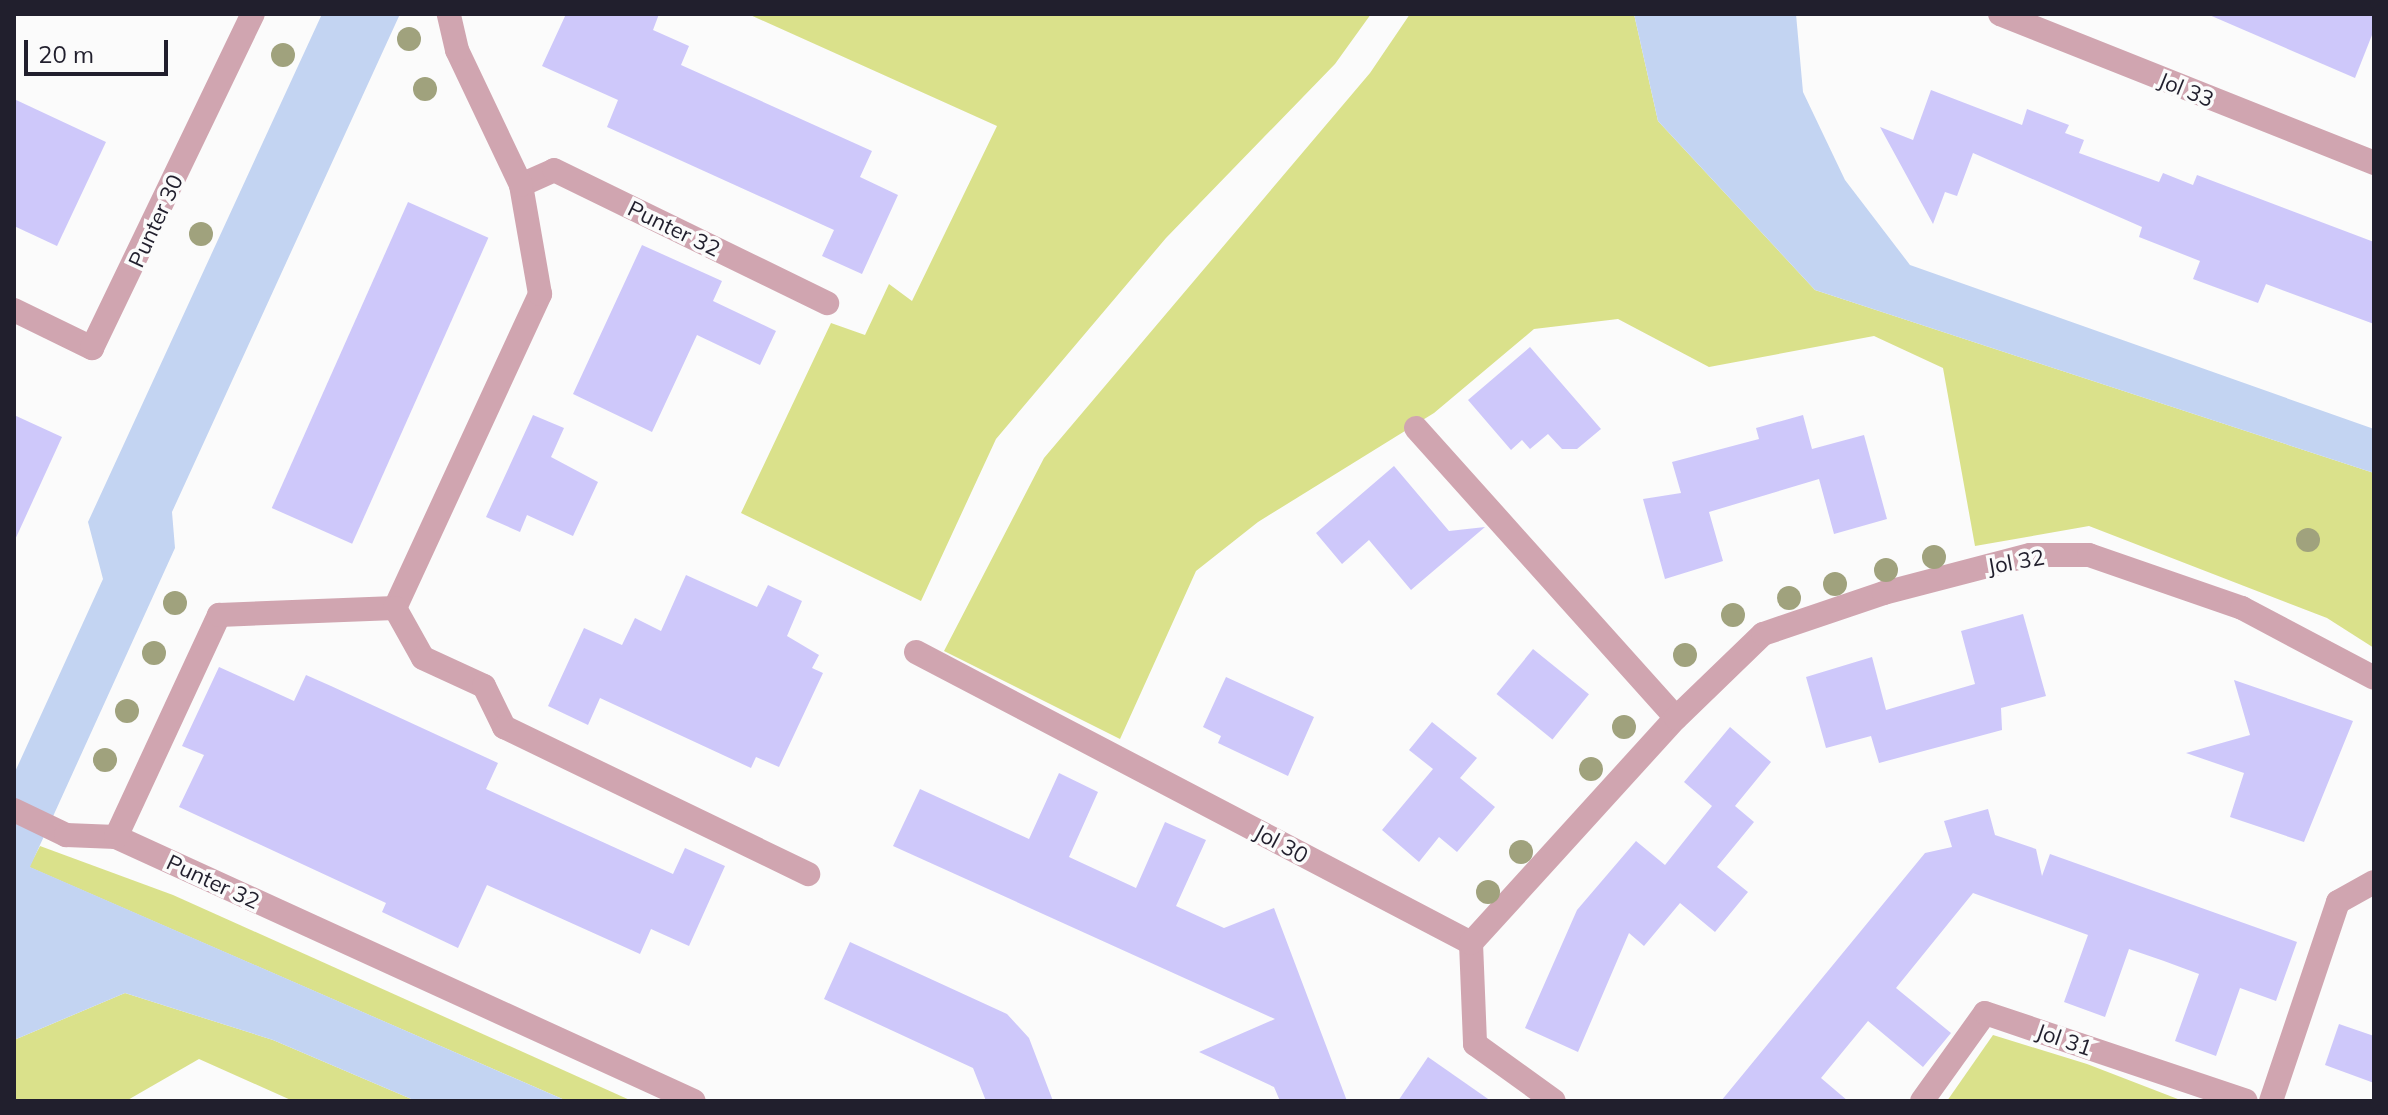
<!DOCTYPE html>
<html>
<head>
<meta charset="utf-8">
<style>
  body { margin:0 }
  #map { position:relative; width:2388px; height:1115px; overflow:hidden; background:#fbfbfb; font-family:Mulish,sans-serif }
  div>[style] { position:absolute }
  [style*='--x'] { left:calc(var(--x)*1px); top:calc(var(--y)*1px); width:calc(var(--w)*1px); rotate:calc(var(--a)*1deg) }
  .green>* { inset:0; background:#dae18b }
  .water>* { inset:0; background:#c3d4f2 }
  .building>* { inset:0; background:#cec8fa; transform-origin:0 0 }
  .minor>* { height:24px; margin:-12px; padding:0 12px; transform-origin:12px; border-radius:12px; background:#d0a5b0 }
  .trees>* { width:24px; height:24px; margin:-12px; border-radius:50%; background:#a0a27d }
  span { translate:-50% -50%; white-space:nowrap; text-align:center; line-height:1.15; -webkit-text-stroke:7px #fbfbfb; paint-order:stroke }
  .street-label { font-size:22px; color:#211f2d }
  .frame { position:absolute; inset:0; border:16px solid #211f2d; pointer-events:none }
  .scale { position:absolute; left:24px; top:40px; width:144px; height:36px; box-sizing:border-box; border:4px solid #211f2d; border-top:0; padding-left:10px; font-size:24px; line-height:28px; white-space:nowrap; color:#211f2d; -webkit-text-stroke:6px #fbfbfb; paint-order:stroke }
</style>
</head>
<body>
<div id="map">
  <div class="green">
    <div style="clip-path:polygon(748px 14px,1371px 14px,1335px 64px,1166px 238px,996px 439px,921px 601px,741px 513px,831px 323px,865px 335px,889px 284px,912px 301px,997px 126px)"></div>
    <div style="clip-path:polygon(1410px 14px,1634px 14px,1658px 121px,1815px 290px,2374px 473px,2374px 648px,2327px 618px,2089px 526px,1975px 546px,1943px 368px,1874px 336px,1709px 367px,1618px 319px,1534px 329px,1434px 413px,1258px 522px,1196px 571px,1120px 739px,944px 651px,1044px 458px,1370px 73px)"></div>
    <div style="clip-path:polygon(40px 846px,173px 895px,632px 1101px,567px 1101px,29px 867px)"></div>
    <div style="clip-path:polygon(125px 993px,273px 1040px,416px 1101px,293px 1101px,199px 1059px,126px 1101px,14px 1101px,14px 1040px)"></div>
    <div style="clip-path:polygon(1993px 1035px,2087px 1064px,2183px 1101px,1947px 1101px)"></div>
  </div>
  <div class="water">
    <div style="clip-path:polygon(322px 14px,400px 14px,172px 512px,175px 548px,30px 867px,567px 1101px,416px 1101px,273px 1040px,125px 993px,14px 1040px,14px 774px,103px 579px,88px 522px)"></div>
    <div style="clip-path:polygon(1634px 14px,1796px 14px,1803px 92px,1845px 180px,1910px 265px,2374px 429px,2374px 473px,1815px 290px,1658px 121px)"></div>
  </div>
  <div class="building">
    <div style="clip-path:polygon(566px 14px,659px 14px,653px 30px,689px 46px,681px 65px,872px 151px,860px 177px,898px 195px,862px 274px,822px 256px,834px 230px,607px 127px,618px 100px,542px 66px)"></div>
    <div style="clip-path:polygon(2207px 14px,2374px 14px,2374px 30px,2355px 78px)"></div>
    <div style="clip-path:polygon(1931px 90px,2022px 125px,2027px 109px,2069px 125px,2065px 133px,2084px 140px,2079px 153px,2159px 182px,2163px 173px,2193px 185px,2197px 175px,2374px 242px,2374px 324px,2266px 284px,2258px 303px,2193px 279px,2200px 261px,2139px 237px,2142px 227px,1973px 153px,1957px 196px,1945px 192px,1933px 224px,1880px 127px,1913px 140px)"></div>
    <div style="clip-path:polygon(14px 99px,106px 142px,57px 246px,14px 226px)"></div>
    <div style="left:408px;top:202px;width:88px;height:335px;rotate:24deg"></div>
    <div style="clip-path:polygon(642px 245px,722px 281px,713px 301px,776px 331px,760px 365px,697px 335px,652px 432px,573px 394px)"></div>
    <div style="clip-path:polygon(1530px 347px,1601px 429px,1577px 449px,1562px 449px,1548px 434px,1530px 449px,1522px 440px,1511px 450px,1468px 400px)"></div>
    <div style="clip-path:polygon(14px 415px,62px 437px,14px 542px)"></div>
    <div style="clip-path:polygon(533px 415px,564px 428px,551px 457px,598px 482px,573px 536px,527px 515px,520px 532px,486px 517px)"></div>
    <div style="clip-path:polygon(1803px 415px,1812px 449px,1864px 435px,1887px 519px,1834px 534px,1819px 479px,1709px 512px,1723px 561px,1665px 579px,1643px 499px,1681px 493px,1672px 462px,1759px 439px,1756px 428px)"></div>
    <div style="clip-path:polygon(1394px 466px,1449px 531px,1485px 527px,1411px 590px,1369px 540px,1342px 564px,1316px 533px)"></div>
    <div style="clip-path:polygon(686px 575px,757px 607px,768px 585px,802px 601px,787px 636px,819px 655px,812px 668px,823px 673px,779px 767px,756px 757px,751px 768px,600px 698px,588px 725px,548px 706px,584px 628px,622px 645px,635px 618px,661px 631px)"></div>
    <div style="clip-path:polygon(2023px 614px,2046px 696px,2001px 708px,2002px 730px,1879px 763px,1871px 736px,1826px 748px,1806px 677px,1872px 657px,1886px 710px,1975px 684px,1961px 631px)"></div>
    <div style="left:1533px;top:649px;width:72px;height:58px;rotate:39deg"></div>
    <div style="clip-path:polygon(219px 667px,294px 701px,306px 675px,331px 686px,498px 763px,486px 789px,673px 874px,685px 848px,725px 866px,689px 946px,651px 929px,640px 954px,487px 885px,458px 948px,382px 912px,386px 903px,179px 807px,204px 755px,182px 746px)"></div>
    <div style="clip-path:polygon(1226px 677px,1314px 717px,1288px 776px,1218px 743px,1221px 736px,1203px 727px)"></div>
    <div style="clip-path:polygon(2234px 680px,2353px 721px,2304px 842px,2230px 817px,2244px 773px,2186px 753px,2250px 735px)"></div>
    <div style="clip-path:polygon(1432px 722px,1477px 758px,1460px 778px,1495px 807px,1457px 852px,1439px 837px,1419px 862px,1382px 830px,1433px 769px,1409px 750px)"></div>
    <div style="clip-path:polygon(1730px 727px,1771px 762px,1735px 806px,1754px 822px,1717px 867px,1748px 892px,1715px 932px,1680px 903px,1644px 946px,1629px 933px,1578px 1052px,1525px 1028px,1577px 910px,1636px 841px,1665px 865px,1712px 806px,1684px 782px)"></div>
    <div style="clip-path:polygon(1059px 773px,1098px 792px,1069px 857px,1136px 888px,1165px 822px,1206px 840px,1176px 906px,1224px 928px,1274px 908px,1347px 1101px,1280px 1101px,1274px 1087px,1199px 1052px,1275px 1019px,893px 846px,920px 789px,1029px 839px)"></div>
    <div style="clip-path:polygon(1988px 809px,1995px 835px,2036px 849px,2042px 876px,2050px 854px,2297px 942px,2276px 1001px,2240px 988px,2216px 1056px,2175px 1041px,2199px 974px,2164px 961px,2129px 949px,2105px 1017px,2064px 1002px,2088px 935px,1973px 893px,1896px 988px,1951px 1033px,1923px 1067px,1868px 1021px,1821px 1078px,1848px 1101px,1721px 1101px,1925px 853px,1952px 847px,1944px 821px)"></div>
    <div style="clip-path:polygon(850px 942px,1007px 1014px,1029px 1038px,1053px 1101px,986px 1101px,973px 1068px,824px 999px)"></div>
    <div style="clip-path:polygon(2339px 1024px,2374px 1036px,2374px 1083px,2325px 1065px)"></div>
    <div style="clip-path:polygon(1428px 1057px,1491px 1101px,1398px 1101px)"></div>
  </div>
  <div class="minor">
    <div style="--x:2000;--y:14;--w:403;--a:21.7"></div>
    <div style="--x:521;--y:185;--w:36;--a:-24"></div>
    <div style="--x:554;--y:170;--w:304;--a:26"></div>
    <div style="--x:14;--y:310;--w:87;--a:26"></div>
    <div style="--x:92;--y:348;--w:371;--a:-64.3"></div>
    <div style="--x:1416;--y:428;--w:389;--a:48.1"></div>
    <div style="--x:395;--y:608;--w:346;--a:-65.2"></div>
    <div style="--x:540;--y:294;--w:111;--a:-99.9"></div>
    <div style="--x:521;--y:185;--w:149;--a:-115.4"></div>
    <div style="--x:457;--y:50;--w:37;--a:-103"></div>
    <div style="--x:916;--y:652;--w:627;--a:27.67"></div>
    <div style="--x:1471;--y:943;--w:101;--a:87.7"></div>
    <div style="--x:1475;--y:1044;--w:97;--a:35.8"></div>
    <div style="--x:14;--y:810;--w:58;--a:25.7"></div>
    <div style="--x:66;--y:835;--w:50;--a:2.3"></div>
    <div style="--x:116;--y:837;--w:635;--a:24.55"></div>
    <div style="--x:116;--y:837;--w:245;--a:-65.1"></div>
    <div style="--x:219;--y:615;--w:176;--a:-2.3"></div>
    <div style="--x:395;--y:608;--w:57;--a:60.8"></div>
    <div style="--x:423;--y:658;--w:67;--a:24.7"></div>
    <div style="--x:484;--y:686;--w:46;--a:64"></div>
    <div style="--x:504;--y:727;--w:338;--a:25.8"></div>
    <div style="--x:1471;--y:943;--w:304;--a:-47.7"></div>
    <div style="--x:1676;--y:718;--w:121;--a:-44"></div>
    <div style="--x:1763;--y:634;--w:128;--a:-18.7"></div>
    <div style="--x:1884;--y:593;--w:151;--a:-14.6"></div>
    <div style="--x:2030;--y:555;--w:59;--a:0"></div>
    <div style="--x:2089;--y:555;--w:162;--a:19.1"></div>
    <div style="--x:2242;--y:608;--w:149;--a:27.9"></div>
    <div style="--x:1922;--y:1101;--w:108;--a:-54.4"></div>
    <div style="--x:1985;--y:1013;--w:275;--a:18.6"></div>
    <div style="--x:2271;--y:1101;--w:210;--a:-71.4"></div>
    <div style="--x:2338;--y:902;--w:41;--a:-29.1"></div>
  </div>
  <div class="trees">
    <div style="left:409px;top:39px"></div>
    <div style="left:283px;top:55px"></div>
    <div style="left:425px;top:89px"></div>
    <div style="left:201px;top:234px"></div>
    <div style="left:2308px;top:540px"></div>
    <div style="left:1934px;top:557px"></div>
    <div style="left:1886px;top:570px"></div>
    <div style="left:1835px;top:584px"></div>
    <div style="left:1789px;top:598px"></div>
    <div style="left:175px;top:603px"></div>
    <div style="left:1733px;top:615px"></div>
    <div style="left:154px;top:653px"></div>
    <div style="left:1685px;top:655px"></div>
    <div style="left:127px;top:711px"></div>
    <div style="left:1624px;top:727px"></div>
    <div style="left:105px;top:760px"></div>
    <div style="left:1591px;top:769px"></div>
    <div style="left:1521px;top:852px"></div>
    <div style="left:1488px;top:892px"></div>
  </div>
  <div class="street-label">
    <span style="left:2186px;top:90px;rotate:22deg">Jol 33</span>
    <span style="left:156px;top:221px;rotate:-65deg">Punter 30</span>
    <span style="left:674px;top:229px;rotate:26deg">Punter 32</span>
    <span style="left:2016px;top:562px;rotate:-10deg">Jol 32</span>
    <span style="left:1281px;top:844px;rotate:28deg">Jol 30</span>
    <span style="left:213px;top:882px;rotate:25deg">Punter 32</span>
    <span style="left:2064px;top:1040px;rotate:19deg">Jol 31</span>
  </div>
  <div class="frame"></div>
  <div class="scale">20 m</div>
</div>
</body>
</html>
